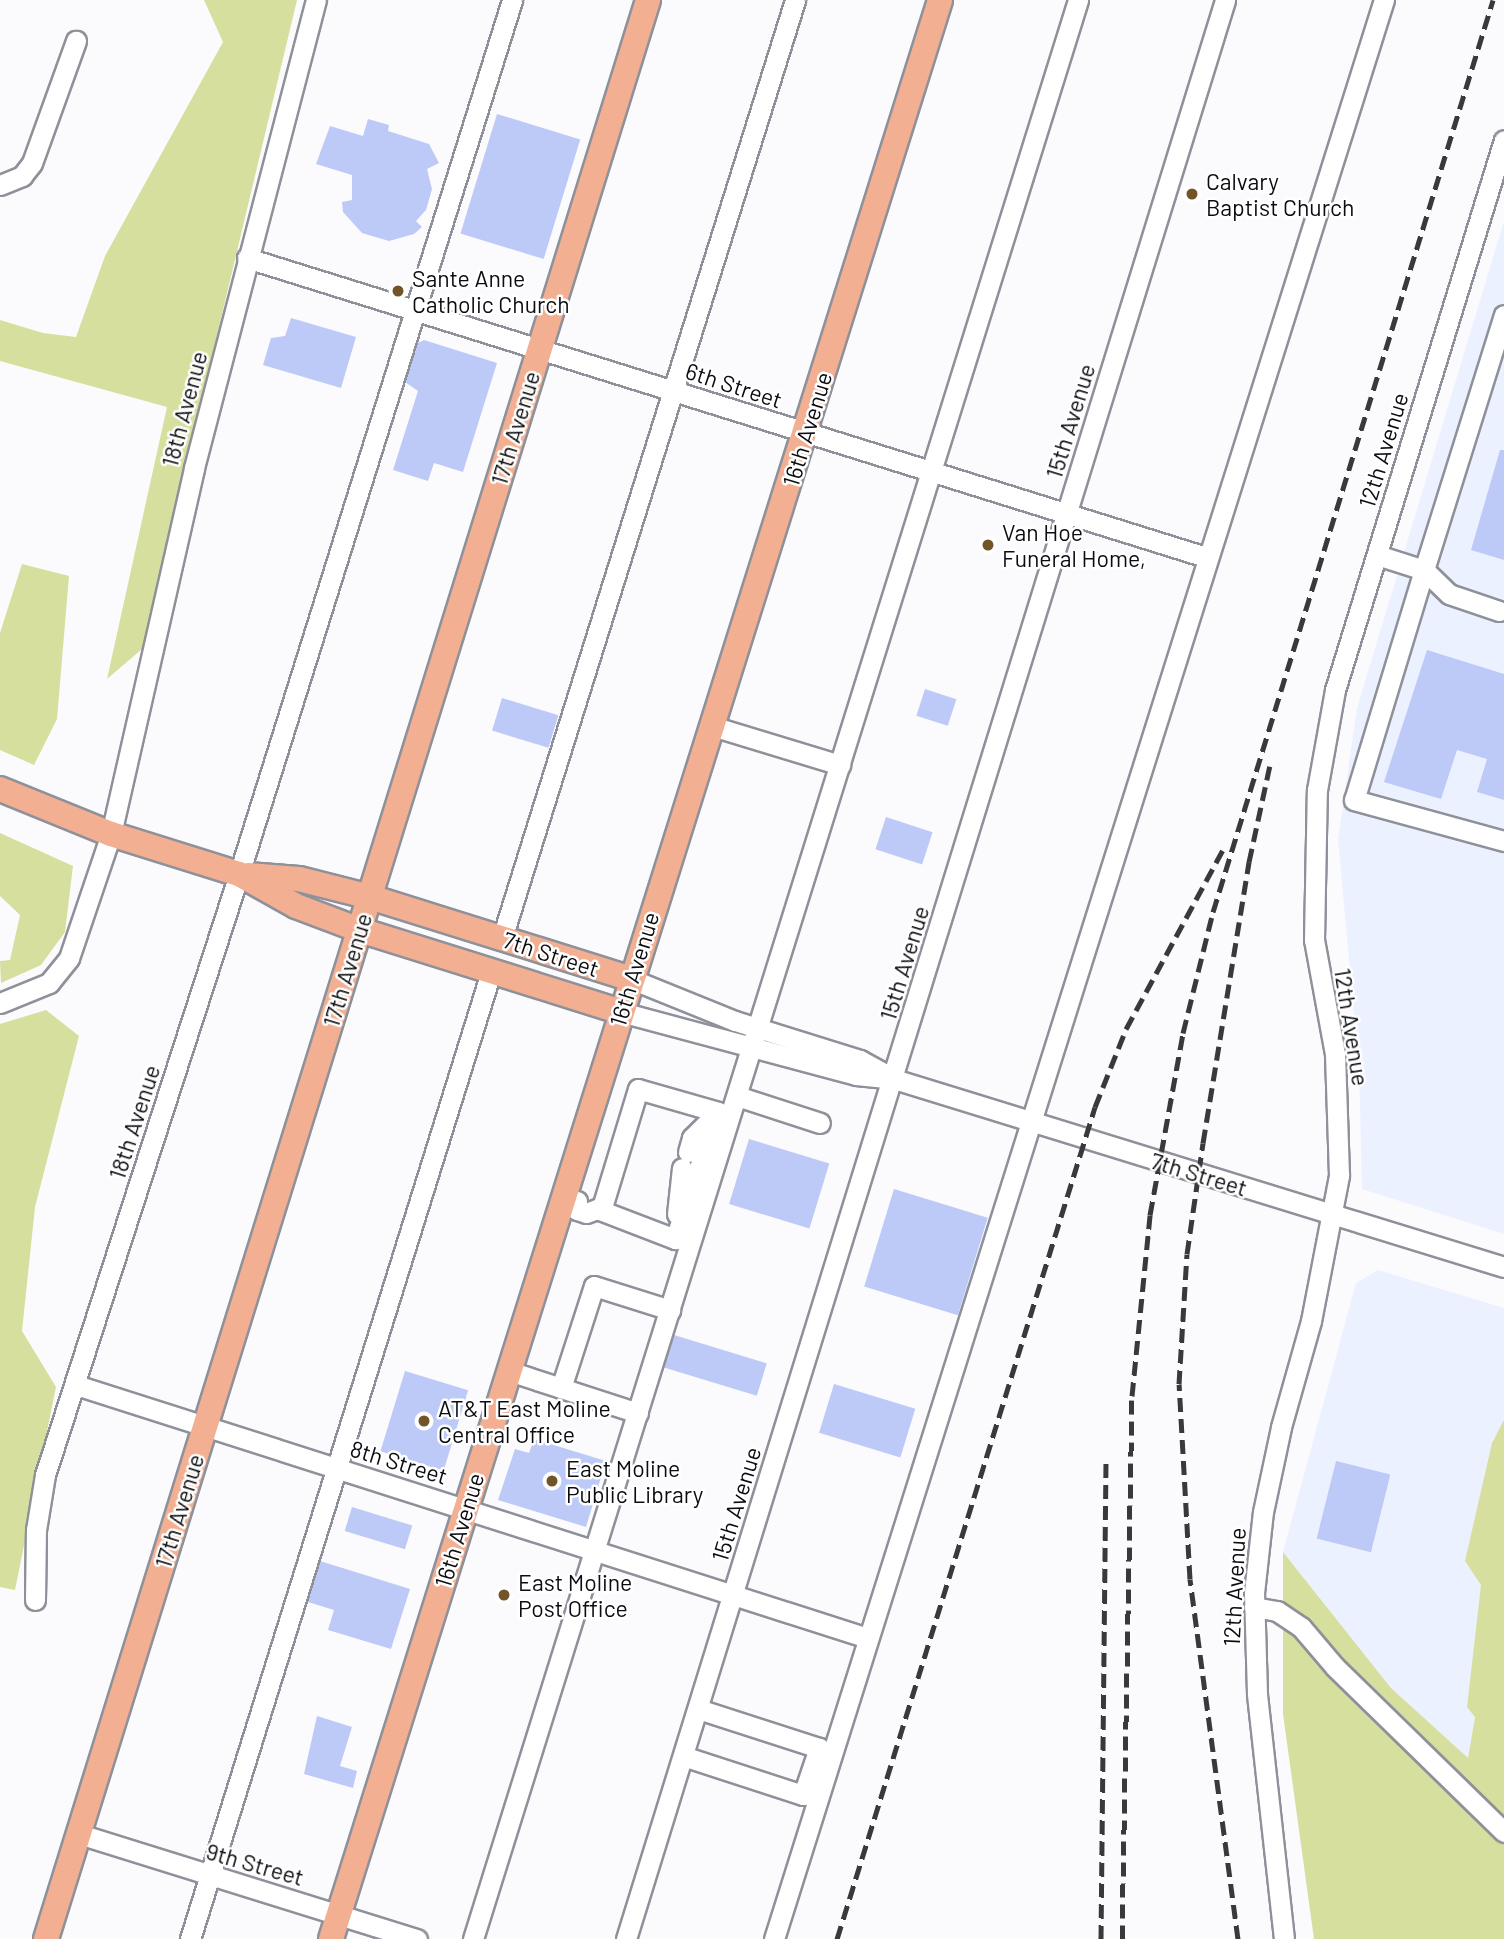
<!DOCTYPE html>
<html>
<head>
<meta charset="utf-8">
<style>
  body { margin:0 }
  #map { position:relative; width:1504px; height:1939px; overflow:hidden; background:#fbfbfe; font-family:Barlow,sans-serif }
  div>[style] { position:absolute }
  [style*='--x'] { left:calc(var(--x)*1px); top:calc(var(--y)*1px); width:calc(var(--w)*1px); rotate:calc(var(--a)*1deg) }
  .built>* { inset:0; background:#ecf1ff }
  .green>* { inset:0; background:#d6df9e }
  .building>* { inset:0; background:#bdc9f7; transform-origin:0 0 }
  .roads { filter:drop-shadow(2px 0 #8e919a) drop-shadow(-2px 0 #8e919a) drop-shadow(0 2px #8e919a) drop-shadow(0 -2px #8e919a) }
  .minor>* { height:19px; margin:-9.5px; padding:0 9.5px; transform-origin:9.5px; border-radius:9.5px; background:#fff }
  .major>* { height:24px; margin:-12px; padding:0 12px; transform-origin:12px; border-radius:12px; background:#f2af91 }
  .rail>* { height:5px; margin-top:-2.5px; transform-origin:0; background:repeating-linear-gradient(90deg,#38393d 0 14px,transparent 0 21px) }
  .dots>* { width:19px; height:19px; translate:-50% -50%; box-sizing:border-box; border:4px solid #fff; border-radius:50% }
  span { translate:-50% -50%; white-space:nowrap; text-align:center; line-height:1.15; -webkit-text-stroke:5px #fff; paint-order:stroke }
  .poi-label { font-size:23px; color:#0b0c10 }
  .left { translate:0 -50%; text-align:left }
  .street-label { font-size:23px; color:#0b0c10 }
</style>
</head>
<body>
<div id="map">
  <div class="built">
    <div style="clip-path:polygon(1504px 221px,1504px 1234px,1362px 1189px,1359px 1067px,1338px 840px,1357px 708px)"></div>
    <div style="clip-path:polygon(1378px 1270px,1504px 1308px,1504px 1534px,1468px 1759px,1391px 1688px,1283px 1552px,1356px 1283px)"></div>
  </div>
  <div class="green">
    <div style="clip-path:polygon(204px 0,297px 0,142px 649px,107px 679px,167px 407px,0 361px,0 320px,43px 333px,76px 337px,105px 256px,223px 42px)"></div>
    <div style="clip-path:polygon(22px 564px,69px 576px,57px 719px,34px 765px,0 750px,0 633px)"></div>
    <div style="clip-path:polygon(0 833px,73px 866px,65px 932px,41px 965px,1px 983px,0 961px,10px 960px,20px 915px,0 896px)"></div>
    <div style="clip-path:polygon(46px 1010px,79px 1036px,35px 1207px,22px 1331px,56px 1387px,15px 1590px,0 1587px,0 1024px)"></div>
    <div style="clip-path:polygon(1504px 1420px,1504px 1939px,1314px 1939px,1283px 1714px,1283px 1552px,1391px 1688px,1468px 1758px,1475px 1717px,1467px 1707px,1481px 1585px,1465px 1561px,1492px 1443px)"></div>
  </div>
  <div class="building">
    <div style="left:497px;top:114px;width:87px;height:125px;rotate:17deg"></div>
    <div style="clip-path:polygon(368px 119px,389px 125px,388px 131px,429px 144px,439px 163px,427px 169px,432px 189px,426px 210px,416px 221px,422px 227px,414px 234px,389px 241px,362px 233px,343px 212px,342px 202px,352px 200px,352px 175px,316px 164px,330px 126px,363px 136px)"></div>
    <div style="clip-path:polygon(291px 318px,356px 337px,341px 388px,263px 365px,271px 338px,285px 336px)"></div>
    <div style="clip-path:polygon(424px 340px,497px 363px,463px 472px,434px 463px,428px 481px,393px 470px,418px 391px,405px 382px,418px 343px)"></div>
    <div style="clip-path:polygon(1500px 450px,1504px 450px,1504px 560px,1471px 550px)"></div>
    <div style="clip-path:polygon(1427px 650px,1504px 674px,1504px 800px,1477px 792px,1487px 759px,1457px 750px,1441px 799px,1384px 782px)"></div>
    <div style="left:925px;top:689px;width:33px;height:28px;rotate:18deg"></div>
    <div style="left:502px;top:698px;width:59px;height:34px;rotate:17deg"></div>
    <div style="left:886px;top:817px;width:49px;height:34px;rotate:18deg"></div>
    <div style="left:749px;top:1139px;width:84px;height:68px;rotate:17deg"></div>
    <div style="left:894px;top:1189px;width:98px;height:102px;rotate:17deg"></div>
    <div style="left:674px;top:1335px;width:97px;height:34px;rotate:17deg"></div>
    <div style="left:405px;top:1371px;width:66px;height:84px;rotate:17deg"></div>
    <div style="left:834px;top:1384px;width:85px;height:51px;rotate:17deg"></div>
    <div style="clip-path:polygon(534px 1439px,606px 1461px,586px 1527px,498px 1500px,515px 1449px,529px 1453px)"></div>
    <div style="left:1336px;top:1461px;width:56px;height:80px;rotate:14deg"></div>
    <div style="left:352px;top:1507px;width:63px;height:25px;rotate:17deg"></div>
    <div style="clip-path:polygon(320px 1561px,410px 1589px,391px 1649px,328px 1630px,334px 1610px,308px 1602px)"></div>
    <div style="clip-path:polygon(317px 1716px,352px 1727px,340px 1766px,357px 1771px,353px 1788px,304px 1774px)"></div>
  </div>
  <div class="roads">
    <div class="minor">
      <div style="--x:0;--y:185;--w:24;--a:-22"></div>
      <div style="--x:22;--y:176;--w:16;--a:-52"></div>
      <div style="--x:32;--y:163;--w:130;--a:-70.2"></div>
      <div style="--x:247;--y:258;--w:1005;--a:17.32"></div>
      <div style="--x:1377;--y:555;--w:49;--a:17.7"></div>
      <div style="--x:1424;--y:570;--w:267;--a:-72.6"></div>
      <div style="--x:1499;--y:611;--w:53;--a:-161.2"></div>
      <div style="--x:1449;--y:594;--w:35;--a:-136"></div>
      <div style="--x:1424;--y:570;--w:240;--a:106.9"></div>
      <div style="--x:1354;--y:800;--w:156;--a:15.3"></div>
      <div style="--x:712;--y:726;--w:134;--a:16.9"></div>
      <div style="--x:502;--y:938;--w:983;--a:-72.65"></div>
      <div style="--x:631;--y:979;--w:112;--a:22"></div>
      <div style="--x:735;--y:1021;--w:131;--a:17.3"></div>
      <div style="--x:860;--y:1060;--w:39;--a:29"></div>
      <div style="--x:894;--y:1079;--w:638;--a:17.13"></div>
      <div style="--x:0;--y:1003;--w:53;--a:-22.2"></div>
      <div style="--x:49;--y:983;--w:32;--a:-51"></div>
      <div style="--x:69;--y:958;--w:131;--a:-71.3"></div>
      <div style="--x:111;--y:834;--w:375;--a:-77.2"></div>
      <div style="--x:194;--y:468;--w:484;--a:-75.4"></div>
      <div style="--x:621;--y:1012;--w:243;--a:15"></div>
      <div style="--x:856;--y:1075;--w:30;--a:6"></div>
      <div style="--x:737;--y:1096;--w:87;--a:18"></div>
      <div style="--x:688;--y:1152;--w:15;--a:-74"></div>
      <div style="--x:692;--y:1138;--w:30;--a:-45"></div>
      <div style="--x:577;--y:1201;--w:9;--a:90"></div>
      <div style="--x:577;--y:1210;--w:9;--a:18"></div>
      <div style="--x:586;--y:1213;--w:12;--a:-20"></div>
      <div style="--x:597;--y:1209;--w:84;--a:21"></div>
      <div style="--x:675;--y:1239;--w:134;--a:-71.3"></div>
      <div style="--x:718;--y:1112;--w:83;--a:-164"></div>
      <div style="--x:638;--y:1089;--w:127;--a:106.9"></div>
      <div style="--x:677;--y:1214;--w:46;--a:-83.8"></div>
      <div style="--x:509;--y:1371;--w:55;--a:18.1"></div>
      <div style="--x:76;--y:1385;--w:831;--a:17.72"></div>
      <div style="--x:638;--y:1413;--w:81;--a:-162"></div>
      <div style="--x:561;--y:1388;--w:107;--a:-72.1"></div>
      <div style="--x:594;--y:1286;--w:80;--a:17.5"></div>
      <div style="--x:35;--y:1600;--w:70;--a:-89.2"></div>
      <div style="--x:36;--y:1530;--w:56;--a:-80.7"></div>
      <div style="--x:45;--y:1475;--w:632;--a:-72.11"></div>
      <div style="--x:239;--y:874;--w:916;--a:-72.65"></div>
      <div style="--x:1254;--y:1607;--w:23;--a:10"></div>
      <div style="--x:1277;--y:1611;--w:29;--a:34"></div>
      <div style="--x:1301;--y:1627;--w:52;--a:49.6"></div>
      <div style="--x:1335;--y:1667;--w:236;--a:44.3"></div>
      <div style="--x:683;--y:1756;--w:126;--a:18"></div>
      <div style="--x:803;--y:1795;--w:50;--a:-71.2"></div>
      <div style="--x:819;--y:1748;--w:127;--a:-162.1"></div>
      <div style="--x:79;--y:1834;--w:354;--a:17.3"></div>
      <div style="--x:190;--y:1939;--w:1013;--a:-72.71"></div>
      <div style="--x:473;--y:1939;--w:2031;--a:-72.67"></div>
      <div style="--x:626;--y:1939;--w:2029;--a:-72.83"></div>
      <div style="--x:774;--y:1939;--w:2033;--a:-72.54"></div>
      <div style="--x:1284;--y:1939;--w:247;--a:-96.3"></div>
      <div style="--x:1257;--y:1693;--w:100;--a:-91.7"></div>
      <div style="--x:1254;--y:1593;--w:81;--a:-83.7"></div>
      <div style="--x:1263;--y:1512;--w:87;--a:-78"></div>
      <div style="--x:1281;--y:1427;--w:110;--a:-74.2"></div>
      <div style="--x:1311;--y:1321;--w:149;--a:-79.1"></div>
      <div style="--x:1339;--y:1175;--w:121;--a:-91.9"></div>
      <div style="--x:1335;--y:1054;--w:116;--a:-100.4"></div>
      <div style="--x:1314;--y:940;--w:150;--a:-88.9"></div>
      <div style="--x:1317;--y:790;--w:102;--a:-79.8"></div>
      <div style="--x:1335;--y:690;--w:575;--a:-72.92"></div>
    </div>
    <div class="major">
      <div style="--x:0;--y:789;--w:120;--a:22.1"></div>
      <div style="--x:111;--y:834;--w:134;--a:17.4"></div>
      <div style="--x:239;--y:874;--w:65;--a:29.3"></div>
      <div style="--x:296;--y:906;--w:68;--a:20.6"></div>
      <div style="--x:360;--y:930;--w:274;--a:17.4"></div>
      <div style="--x:248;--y:875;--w:51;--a:4.5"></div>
      <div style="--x:299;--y:879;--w:73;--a:14.2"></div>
      <div style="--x:370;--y:897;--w:274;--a:17.4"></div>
      <div style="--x:46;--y:1939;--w:2030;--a:-72.75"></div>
      <div style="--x:331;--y:1939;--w:2032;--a:-72.56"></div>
    </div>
  </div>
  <div class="rail">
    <div style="--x:837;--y:1939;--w:871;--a:-72.77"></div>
    <div style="--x:1095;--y:1107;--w:84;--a:-68.3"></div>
    <div style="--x:1126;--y:1029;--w:210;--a:-61.6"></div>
    <div style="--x:1101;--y:1939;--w:479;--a:-89.4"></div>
    <div style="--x:1122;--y:1939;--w:543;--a:-88.94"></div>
    <div style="--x:1132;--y:1396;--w:182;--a:-84.3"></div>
    <div style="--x:1150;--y:1215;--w:185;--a:-79.7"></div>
    <div style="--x:1183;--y:1033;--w:125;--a:-76.1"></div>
    <div style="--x:1213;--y:912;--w:954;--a:-72.93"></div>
    <div style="--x:1238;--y:1939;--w:363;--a:-97.6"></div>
    <div style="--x:1190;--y:1579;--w:195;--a:-93.2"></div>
    <div style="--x:1179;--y:1384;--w:130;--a:-86.5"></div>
    <div style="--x:1187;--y:1254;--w:112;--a:-81.8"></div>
    <div style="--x:1203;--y:1143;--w:285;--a:-80.7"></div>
    <div style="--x:1249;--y:862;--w:104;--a:-77.8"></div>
  </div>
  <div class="dots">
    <div style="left:1192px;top:194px;background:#715528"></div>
    <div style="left:398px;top:291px;background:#715528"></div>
    <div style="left:988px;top:545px;background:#715528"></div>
    <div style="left:424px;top:1421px;background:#715528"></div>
    <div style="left:552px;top:1481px;background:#715528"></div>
    <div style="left:504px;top:1595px;background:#715528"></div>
  </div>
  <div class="poi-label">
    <span class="left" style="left:1206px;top:194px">Calvary<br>Baptist Church</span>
    <span class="left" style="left:412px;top:291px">Sante Anne<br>Catholic Church</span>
    <span class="left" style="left:1002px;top:545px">Van Hoe<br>Funeral Home,</span>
    <span class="left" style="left:438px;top:1421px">AT&amp;T East Moline<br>Central Office</span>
    <span class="left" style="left:566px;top:1481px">East Moline<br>Public Library</span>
    <span class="left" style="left:518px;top:1595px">East Moline<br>Post Office</span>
  </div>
  <div class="street-label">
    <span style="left:734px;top:385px;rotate:18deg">6th Street</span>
    <span style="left:184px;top:409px;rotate:-75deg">18th Avenue</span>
    <span style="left:1070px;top:421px;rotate:-73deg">15th Avenue</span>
    <span style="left:515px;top:428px;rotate:-73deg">17th Avenue</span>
    <span style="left:807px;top:429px;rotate:-73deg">16th Avenue</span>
    <span style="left:1383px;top:450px;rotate:-73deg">12th Avenue</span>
    <span style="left:551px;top:954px;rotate:18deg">7th Street</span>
    <span style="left:904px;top:963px;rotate:-73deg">15th Avenue</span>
    <span style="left:634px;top:969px;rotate:-73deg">16th Avenue</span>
    <span style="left:347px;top:970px;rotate:-73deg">17th Avenue</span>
    <span style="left:1352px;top:1027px;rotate:81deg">12th Avenue</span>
    <span style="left:134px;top:1122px;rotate:-72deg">18th Avenue</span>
    <span style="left:1199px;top:1174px;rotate:17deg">7th Street</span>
    <span style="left:399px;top:1462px;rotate:17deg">8th Street</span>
    <span style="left:736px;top:1504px;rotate:-73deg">15th Avenue</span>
    <span style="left:179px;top:1511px;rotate:-73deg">17th Avenue</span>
    <span style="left:459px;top:1530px;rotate:-73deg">16th Avenue</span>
    <span style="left:1234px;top:1587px;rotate:-87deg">12th Avenue</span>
    <span style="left:255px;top:1864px;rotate:16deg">9th Street</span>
  </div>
</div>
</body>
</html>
